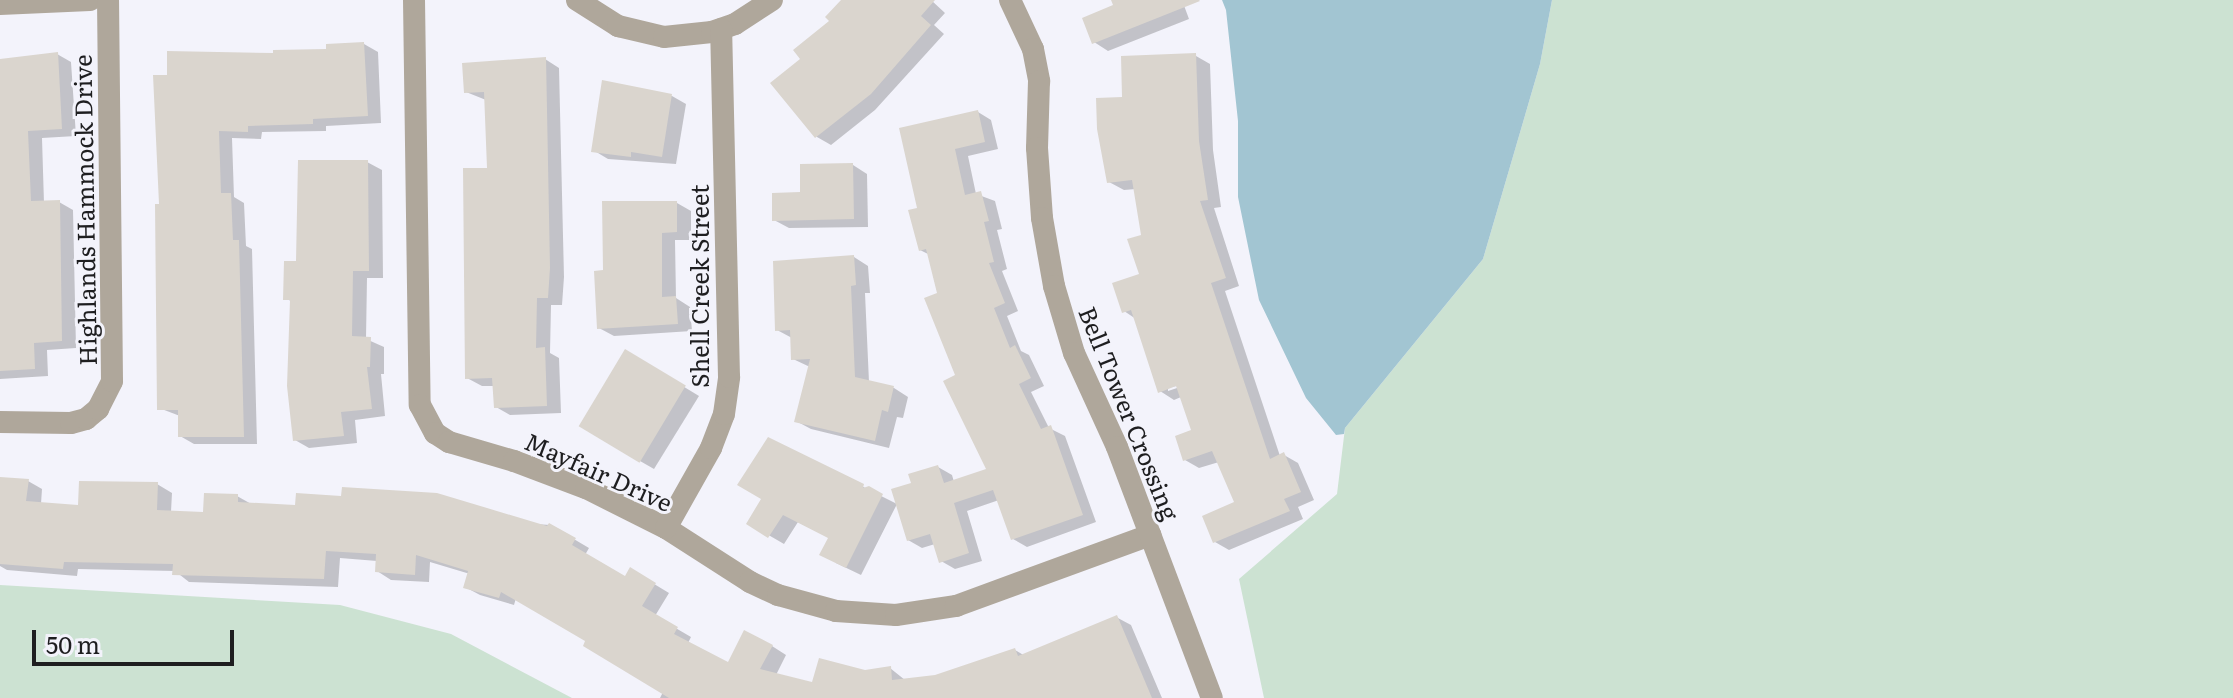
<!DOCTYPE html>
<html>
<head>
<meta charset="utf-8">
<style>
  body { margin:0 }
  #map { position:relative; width:2233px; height:698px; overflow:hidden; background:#f3f3fb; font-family:Literata,serif }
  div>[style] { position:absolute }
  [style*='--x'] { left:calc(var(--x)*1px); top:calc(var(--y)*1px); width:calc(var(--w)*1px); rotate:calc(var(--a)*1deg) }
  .green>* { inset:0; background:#cce2d2 }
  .water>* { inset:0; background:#a2c5d2 }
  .shadow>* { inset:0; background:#0003 }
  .building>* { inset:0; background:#dad5ce; transform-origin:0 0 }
  .street>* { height:22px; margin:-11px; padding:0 11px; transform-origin:11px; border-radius:11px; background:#afa79b }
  span { translate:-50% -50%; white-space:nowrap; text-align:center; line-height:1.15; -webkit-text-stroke:6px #f3f3fb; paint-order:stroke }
  .street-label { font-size:24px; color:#1e1e20 }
  .scale { position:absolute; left:32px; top:630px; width:202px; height:36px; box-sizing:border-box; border:4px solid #1e1e20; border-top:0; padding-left:10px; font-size:24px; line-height:28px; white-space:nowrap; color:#1e1e20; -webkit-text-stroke:6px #f3f3fb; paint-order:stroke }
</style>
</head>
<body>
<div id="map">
  <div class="green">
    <div style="clip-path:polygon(1552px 0,2233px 0,2233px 698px,1264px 698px,1239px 579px,1337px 494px,1345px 428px,1483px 259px,1540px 64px)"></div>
    <div style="clip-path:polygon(0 585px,340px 605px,451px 634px,572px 698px,0 698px)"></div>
  </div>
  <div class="water">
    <div style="clip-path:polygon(1222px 0,1552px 0,1540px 64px,1483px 259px,1345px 428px,1344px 434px,1336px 435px,1306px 398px,1259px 300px,1238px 197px,1238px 121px,1226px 10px)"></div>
  </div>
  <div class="shadow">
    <div style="clip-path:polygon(844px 0,931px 0,945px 13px,934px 25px,944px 34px,875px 110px,831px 145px,817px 137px,773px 83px,803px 59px)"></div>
    <div style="clip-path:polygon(1113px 0,1182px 0,1189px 19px,1108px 51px,1094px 42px,1115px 7px)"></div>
    <div style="clip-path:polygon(364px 44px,378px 52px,381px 123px,326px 126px,326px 131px,262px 132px,261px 139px,232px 138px,234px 197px,244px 203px,246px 246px,252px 249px,257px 444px,194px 444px,180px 436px,180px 416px,159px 408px,161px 206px,169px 77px,275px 56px,329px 51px)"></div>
    <div style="clip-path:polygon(57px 54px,71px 62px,76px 136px,42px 138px,44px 203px,59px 202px,73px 210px,76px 348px,47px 350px,48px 376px,0 379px,0 61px)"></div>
    <div style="clip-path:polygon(evenodd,1196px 56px,1210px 64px,1213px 150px,1221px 207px,1214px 208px,1239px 286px,1225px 291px,1280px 456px,1284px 455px,1298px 463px,1314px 500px,1298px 507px,1303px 519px,1229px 550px,1215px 542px,1236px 503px,1219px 462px,1199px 468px,1185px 460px,1193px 432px,1181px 397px,1174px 400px,1160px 391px,1136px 319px,1124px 311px,1141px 275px,1143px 236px,1136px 189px,1124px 190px,1109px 182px,1124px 99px,1196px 56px,1186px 385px,1168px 391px,1168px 387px,1186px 385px)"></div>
    <div style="clip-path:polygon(545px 59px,559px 68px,564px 277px,562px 305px,551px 305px,550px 353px,559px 358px,561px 413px,510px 415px,496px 407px,495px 386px,482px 386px,467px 378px,489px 170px,486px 100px,466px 92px)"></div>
    <div style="clip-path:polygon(604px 82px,672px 96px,686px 104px,676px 164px,608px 159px,593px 150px)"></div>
    <div style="clip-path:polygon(978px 112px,991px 120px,998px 149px,968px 156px,976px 194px,995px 201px,1002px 229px,997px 230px,1007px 269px,1002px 271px,1018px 311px,1007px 316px,1021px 351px,1029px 355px,1044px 386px,1031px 392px,1049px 428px,1065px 436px,1096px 522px,1027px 547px,1013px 539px,999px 500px,967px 511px,982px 561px,955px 569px,941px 561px,935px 544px,922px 548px,908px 540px,914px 485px,938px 467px,952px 475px,954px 482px,989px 470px,958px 376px,928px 254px,920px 250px,919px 210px,901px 130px)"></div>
    <div style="clip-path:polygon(367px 162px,382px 170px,383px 278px,367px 278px,366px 339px,384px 347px,384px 374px,381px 374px,385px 416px,355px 420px,357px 443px,309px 448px,295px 440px,292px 302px,286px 298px,298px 263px)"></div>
    <div style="clip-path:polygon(853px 165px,867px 174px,868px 227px,789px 228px,774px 220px,802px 194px)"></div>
    <div style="clip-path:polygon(677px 203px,691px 211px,691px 240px,675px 240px,676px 298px,690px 307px,692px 331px,614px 336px,599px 328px,605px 272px)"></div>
    <div style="clip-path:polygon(854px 257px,868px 266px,870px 293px,865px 293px,869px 382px,894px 388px,908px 397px,903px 418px,897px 417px,889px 448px,811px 429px,796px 421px,810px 367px,793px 359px,792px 338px,777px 330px)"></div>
    <div style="clip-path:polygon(640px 360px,699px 396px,654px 469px,640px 461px)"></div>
    <div style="clip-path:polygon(768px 439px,897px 504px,861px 575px,836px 563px,830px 538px,798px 522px,784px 544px,748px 523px,764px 499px)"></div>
    <div style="clip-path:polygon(0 480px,28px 481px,42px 489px,41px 504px,80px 508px,157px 484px,172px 493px,171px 512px,205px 514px,237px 496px,253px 505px,550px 525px,589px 548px,585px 555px,626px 579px,631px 570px,669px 593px,655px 616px,691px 637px,688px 643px,729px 664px,772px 646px,786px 655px,776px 675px,813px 684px,890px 668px,905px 680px,935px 677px,1015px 650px,1025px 656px,1116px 617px,1131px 625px,1162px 698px,660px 698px,663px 692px,588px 640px,516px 598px,514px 605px,480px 595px,465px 587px,470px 574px,430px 562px,429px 582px,391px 580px,377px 571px,377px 561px,340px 558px,338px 587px,189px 582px,175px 571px,78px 569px,77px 576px,7px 570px,0 566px)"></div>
  </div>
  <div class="building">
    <div style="clip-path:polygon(841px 0,935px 0,921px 16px,931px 25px,871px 94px,815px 138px,770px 83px,800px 59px,793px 50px,829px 21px,825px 17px)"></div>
    <div style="clip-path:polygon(1111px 0,1199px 0,1200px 1px,1092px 44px,1082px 18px,1113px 5px)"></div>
    <div style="clip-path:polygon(364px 42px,368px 116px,313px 119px,313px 124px,248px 126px,248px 132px,219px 131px,221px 193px,231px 193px,233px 240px,239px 240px,244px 437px,178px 437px,178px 410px,157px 410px,155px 204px,159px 204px,153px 75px,167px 75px,167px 51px,273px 53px,273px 50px,326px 49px,326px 44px)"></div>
    <div style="clip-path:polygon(58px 52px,62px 129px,28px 131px,31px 201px,60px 200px,62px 341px,34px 343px,35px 369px,0 371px,0 59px)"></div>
    <div style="clip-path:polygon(1196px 53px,1199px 141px,1208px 200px,1200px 201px,1226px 278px,1211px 283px,1270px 459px,1284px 452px,1301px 492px,1284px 499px,1290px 511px,1213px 543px,1202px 516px,1234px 502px,1212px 451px,1183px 461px,1175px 436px,1191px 430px,1176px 386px,1158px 393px,1131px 310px,1122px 313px,1112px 283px,1139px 274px,1127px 239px,1141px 235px,1132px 180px,1107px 183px,1097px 129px,1096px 98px,1122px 97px,1121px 56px)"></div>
    <div style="clip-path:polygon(546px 57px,550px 268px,548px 298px,537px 298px,536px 348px,545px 347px,547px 406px,494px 408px,492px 378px,465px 379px,463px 168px,487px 168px,484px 92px,464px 93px,462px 63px)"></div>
    <div style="clip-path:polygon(602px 80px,672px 94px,662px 157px,631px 152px,631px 157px,591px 152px)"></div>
    <div style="clip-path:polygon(978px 110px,985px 142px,955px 149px,965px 195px,981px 191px,989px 221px,984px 222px,994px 262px,989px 263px,1005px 303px,994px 308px,1010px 348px,1015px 345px,1031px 378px,1019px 384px,1041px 429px,1051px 425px,1083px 515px,1011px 540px,993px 490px,954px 503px,969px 553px,939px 563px,930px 534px,907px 541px,891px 489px,911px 483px,908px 474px,938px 465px,944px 483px,986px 469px,943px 381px,955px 375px,924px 298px,937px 293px,926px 249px,919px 251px,908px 210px,917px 208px,899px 128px)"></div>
    <div style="clip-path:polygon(298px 160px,368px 160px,369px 271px,353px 271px,352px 336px,371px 337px,370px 367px,367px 367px,372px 409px,341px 412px,344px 436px,293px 441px,287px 386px,290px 300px,283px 300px,284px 261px,296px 261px)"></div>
    <div style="clip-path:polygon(853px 163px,854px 219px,772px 221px,772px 193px,800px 192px,800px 164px)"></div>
    <div style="clip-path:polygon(602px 201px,677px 201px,677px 232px,662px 233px,662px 297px,676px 296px,678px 324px,597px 329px,594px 271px,603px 270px)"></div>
    <div style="clip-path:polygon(854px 255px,856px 285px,851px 286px,855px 377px,894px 386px,888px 412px,882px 410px,875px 441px,794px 422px,810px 359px,791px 360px,790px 330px,775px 331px,773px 261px)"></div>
    <div style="left:625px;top:349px;width:71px;height:90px;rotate:31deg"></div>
    <div style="clip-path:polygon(768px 437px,864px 484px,863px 488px,869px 486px,883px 494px,846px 568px,819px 555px,828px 538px,783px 515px,768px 538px,746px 524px,761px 499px,737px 485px)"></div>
    <div style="clip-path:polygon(0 477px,29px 479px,26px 501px,78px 505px,79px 481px,158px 482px,157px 510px,203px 512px,204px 493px,238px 494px,238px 502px,295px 505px,296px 493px,341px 496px,342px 487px,437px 493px,547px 526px,549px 523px,576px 538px,572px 545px,625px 576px,630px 567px,656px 583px,642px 606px,678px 627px,674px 634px,728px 662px,744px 630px,773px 645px,760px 669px,812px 682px,819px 658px,865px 670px,891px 666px,892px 680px,935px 675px,1015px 648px,1018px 656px,1117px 615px,1152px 698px,669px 698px,583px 646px,585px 641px,501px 592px,499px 598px,463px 588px,468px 571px,416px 555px,415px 575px,375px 572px,376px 554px,326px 551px,324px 579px,172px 575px,173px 564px,64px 562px,63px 569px,0 564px)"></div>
  </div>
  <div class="street">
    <div style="--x:414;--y:0;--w:405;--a:89.2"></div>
    <div style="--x:420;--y:405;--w:32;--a:62"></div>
    <div style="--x:435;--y:433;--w:17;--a:33"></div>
    <div style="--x:449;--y:442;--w:68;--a:16.3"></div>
    <div style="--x:514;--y:461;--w:77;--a:20.6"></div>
    <div style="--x:586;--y:488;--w:89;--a:26.6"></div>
    <div style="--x:666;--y:528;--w:100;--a:32.7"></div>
    <div style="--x:750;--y:582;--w:31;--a:25"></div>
    <div style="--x:778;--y:595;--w:60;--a:15.4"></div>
    <div style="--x:836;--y:611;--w:60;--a:3.8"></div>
    <div style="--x:896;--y:615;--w:61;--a:-8.5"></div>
    <div style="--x:956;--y:606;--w:207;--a:-20.1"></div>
    <div style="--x:577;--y:0;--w:49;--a:32.4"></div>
    <div style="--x:618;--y:26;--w:47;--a:13.4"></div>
    <div style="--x:664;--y:37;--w:48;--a:-5.9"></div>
    <div style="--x:712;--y:32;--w:24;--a:-19"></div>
    <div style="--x:735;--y:24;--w:44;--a:-33"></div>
    <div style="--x:1010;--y:0;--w:54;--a:64.9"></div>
    <div style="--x:1033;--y:49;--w:33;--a:79"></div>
    <div style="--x:1039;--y:81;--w:67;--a:91.7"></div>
    <div style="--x:1037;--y:148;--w:70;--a:85.9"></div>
    <div style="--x:1042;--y:218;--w:69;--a:80"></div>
    <div style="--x:1054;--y:286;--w:70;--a:73.4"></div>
    <div style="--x:1074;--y:353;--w:103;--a:65.4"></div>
    <div style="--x:1117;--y:447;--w:268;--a:69.3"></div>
    <div style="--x:0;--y:4;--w:90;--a:-2.5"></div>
    <div style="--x:0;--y:422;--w:71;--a:0.8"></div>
    <div style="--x:71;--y:423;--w:16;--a:-15"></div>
    <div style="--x:86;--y:419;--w:16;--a:-40"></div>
    <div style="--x:98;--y:409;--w:31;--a:-63"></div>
    <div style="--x:112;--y:381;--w:381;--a:-90.6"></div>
    <div style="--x:666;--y:528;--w:92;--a:-60.6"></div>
    <div style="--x:711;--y:448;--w:36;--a:-69"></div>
    <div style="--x:724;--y:414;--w:37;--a:-82"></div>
    <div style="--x:729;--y:377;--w:348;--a:-91.3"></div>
  </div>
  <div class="street-label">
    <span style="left:84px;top:210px;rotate:-91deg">Highlands Hammock Drive</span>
    <span style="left:699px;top:286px;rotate:-90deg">Shell Creek Street</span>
    <span style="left:1130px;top:413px;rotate:68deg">Bell Tower Crossing</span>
    <span style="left:599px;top:471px;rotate:24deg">Mayfair Drive</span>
  </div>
  <div class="scale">50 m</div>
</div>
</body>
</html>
